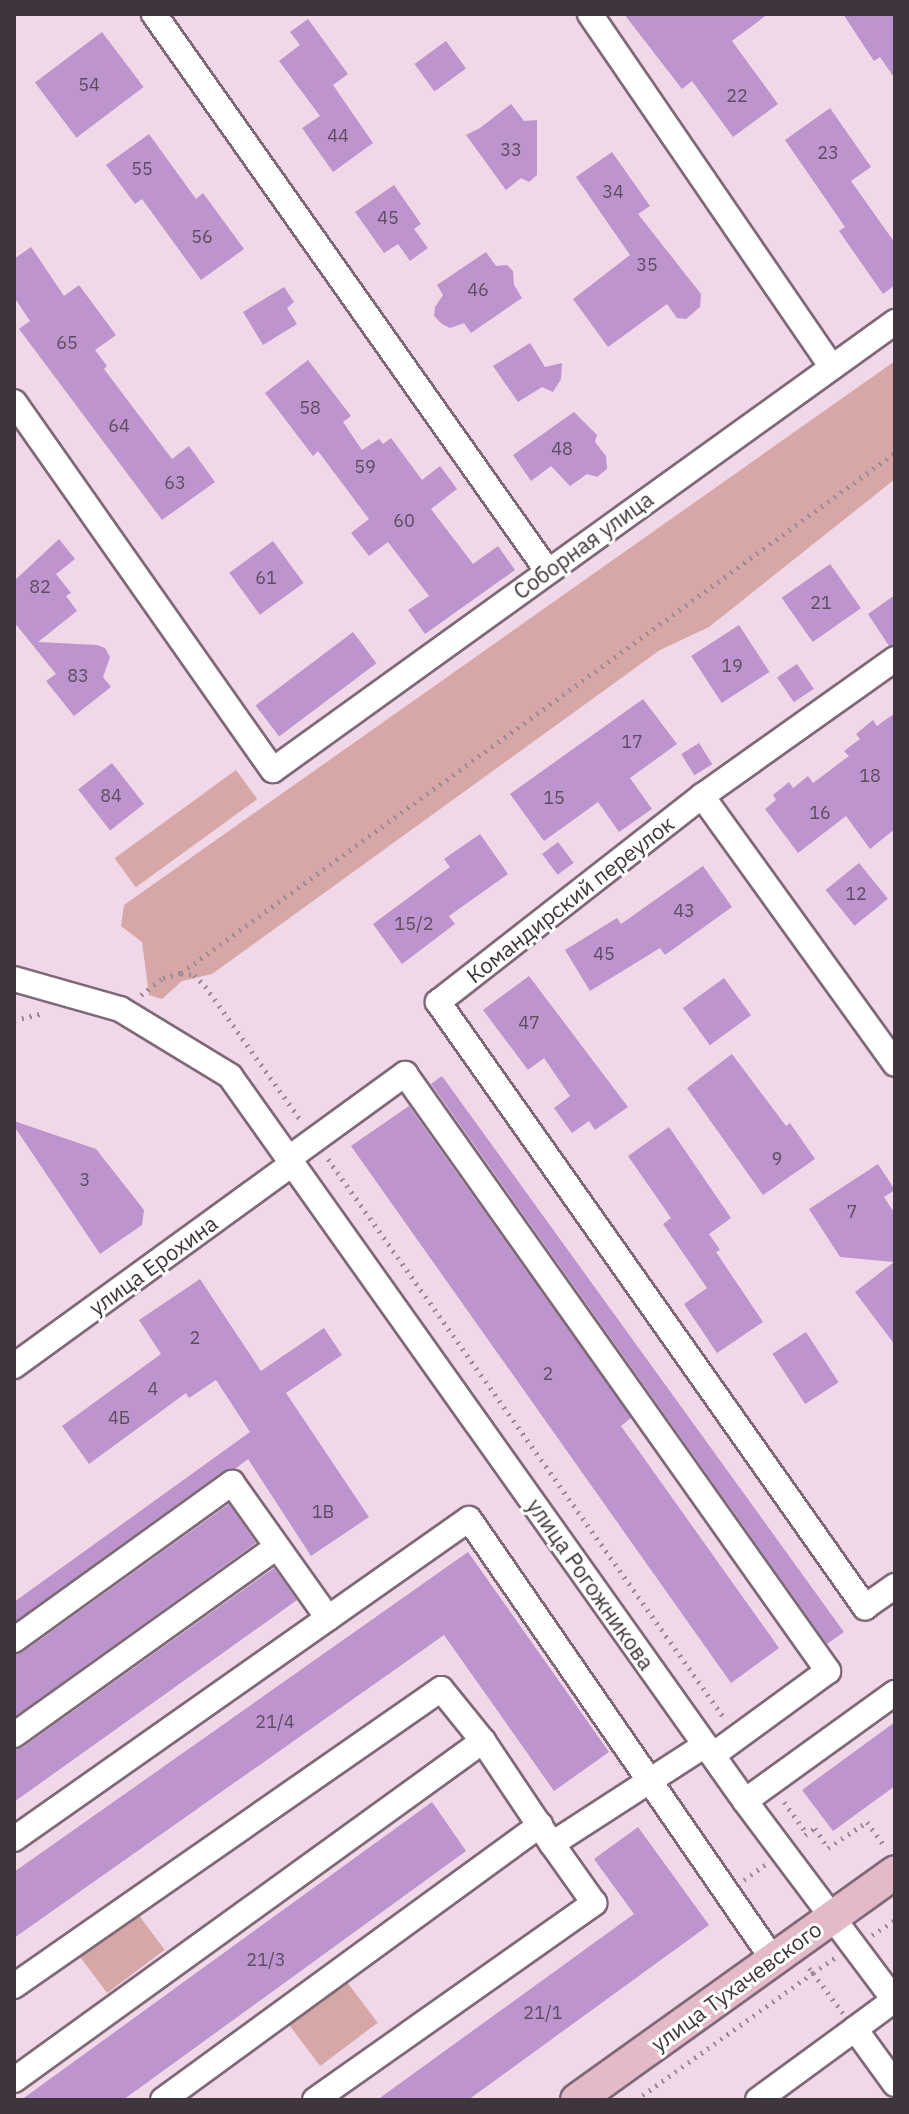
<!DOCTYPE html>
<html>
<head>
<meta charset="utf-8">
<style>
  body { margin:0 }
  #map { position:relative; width:909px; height:2114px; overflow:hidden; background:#f0d8e8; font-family:"IBM Plex Sans",sans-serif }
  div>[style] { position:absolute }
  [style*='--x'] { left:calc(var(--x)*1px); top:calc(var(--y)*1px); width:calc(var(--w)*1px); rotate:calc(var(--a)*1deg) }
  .green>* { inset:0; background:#d7a6a6; transform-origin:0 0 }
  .building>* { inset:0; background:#bd94cd; transform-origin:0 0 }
  .path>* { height:5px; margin-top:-2.5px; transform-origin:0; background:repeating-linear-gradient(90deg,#9c8b96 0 2px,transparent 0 8px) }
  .roads { filter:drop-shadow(2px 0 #7f6978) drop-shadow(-2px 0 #7f6978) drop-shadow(0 2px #7f6978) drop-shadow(0 -2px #7f6978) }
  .minor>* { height:24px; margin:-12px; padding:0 12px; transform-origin:12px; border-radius:12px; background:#fff }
  .major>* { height:32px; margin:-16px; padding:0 16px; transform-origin:16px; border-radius:16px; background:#e5bac8 }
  span { translate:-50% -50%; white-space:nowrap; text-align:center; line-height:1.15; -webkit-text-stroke:6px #fff; paint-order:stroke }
  .number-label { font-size:18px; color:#5e4d60 }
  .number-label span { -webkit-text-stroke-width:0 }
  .street-label { font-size:22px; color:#3f353c }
  .frame { position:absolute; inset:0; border:16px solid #3f353c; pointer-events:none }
</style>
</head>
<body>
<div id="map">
  <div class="green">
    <div style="clip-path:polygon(895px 361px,895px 479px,709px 627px,660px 650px,212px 974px,182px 981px,162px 999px,149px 995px,142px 942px,121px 926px,124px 905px)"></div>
    <div style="left:236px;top:770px;width:36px;height:150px;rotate:54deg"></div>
    <div style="left:134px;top:1909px;width:51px;height:72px;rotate:53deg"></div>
    <div style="left:347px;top:1982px;width:51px;height:72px;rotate:53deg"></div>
  </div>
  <div class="building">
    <div style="clip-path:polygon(624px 14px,768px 14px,732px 41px,778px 104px,733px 137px,692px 81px,682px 89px)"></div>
    <div style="clip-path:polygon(843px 14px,895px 14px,895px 79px,880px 57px,874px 61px)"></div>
    <div style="clip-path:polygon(308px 19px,348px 74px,333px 85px,373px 143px,333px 172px,302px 128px,320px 116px,279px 61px,300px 45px,290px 32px)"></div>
    <div style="left:102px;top:32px;width:69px;height:84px;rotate:53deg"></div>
    <div style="left:446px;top:41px;width:34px;height:39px;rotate:54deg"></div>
    <div style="clip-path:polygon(511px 104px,524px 121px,537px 120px,537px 175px,529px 182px,521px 178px,506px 190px,466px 135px,480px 128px)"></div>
    <div style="clip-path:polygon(830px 108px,871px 167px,851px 181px,895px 243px,895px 285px,883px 294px,839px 231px,845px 227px,785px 140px)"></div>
    <div style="clip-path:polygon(149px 134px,196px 199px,203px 193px,244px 249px,201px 280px,142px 199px,135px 204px,106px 165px)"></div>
    <div style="clip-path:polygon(612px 152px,650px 206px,638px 214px,701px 294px,700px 307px,686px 319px,677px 318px,667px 304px,608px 347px,573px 299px,630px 255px,576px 177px)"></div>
    <div style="clip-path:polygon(394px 185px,421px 224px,414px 229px,428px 248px,410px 261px,398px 244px,384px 253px,355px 212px)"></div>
    <div style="clip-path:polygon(31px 247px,64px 296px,79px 285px,116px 335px,95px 350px,107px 366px,104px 369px,172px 459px,189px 446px,215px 482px,162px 520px,19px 329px,30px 321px,14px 297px,14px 259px)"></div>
    <div style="clip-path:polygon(486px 252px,496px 266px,507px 265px,513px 271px,514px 285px,522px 298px,471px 333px,464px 323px,450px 328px,442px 324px,434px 316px,435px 307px,443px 295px,437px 285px)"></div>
    <div style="clip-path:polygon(284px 287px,294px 302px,287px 308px,297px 324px,263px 345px,243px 312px)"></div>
    <div style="clip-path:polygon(530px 343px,545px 367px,562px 363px,561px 379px,553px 392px,542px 387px,518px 402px,493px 366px)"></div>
    <div style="clip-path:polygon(308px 360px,351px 416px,343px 422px,362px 450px,379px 439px,383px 444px,391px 438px,422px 480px,440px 466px,457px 489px,431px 509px,473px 564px,498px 546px,515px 570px,425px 634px,408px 610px,429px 596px,388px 542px,369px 556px,351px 533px,369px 519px,318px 451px,313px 456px,265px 393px)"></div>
    <div style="clip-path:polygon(574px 412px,597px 435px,595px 442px,606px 456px,607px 469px,597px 477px,587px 474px,570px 486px,551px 466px,531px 481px,513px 455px)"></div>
    <div style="clip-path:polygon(59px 539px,75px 559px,56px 574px,71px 593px,66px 596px,77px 611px,38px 642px,97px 645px,105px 648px,110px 657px,103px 677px,111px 687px,74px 716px,46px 681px,56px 674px,14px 622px,14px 581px)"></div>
    <div style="left:273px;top:541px;width:52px;height:54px;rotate:54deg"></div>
    <div style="left:830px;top:564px;width:54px;height:59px;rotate:55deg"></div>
    <div style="clip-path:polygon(895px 595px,895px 644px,889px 646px,868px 614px)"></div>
    <div style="left:739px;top:625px;width:56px;height:57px;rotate:57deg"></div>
    <div style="left:353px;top:632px;width:39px;height:122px;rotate:53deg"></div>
    <div style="left:797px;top:664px;width:30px;height:24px;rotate:56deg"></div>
    <div style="clip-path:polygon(643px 699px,677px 744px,630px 778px,652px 809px,619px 832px,598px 802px,544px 841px,510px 794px)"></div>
    <div style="clip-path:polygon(895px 713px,895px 829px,870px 849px,846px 816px,798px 853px,765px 809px,776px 800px,773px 795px,789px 782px,793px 788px,808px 776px,813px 783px,849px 756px,844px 751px,860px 739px,856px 734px,873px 720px,877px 726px)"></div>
    <div style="left:699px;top:743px;width:25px;height:21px;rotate:58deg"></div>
    <div style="left:112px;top:763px;width:52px;height:43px;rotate:52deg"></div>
    <div style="clip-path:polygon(480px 834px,508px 874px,449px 916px,455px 924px,402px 964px,373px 924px,450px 867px,444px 859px)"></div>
    <div style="left:558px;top:842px;width:26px;height:20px;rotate:53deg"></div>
    <div style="left:859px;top:863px;width:46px;height:43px;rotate:51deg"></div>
    <div style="clip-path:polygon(703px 866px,732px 907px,665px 955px,660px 948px,590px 991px,565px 950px,617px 918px,621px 924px)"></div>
    <div style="clip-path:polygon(529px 976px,628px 1107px,595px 1130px,589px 1121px,572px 1133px,554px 1108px,570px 1096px,544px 1058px,528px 1070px,483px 1010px)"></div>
    <div style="left:724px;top:978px;width:46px;height:51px;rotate:54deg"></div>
    <div style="clip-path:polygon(732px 1054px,786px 1126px,790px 1123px,815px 1159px,763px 1195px,687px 1088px)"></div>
    <div style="clip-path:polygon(442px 1076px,844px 1632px,827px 1644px,431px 1084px)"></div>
    <div style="clip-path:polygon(409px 1106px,631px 1418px,621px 1426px,779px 1648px,731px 1683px,351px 1146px)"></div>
    <div style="clip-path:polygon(14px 1121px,96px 1149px,144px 1210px,142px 1225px,100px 1254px,14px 1126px)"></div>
    <div style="clip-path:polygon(669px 1127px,731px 1218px,709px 1234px,720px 1250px,716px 1252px,763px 1322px,717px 1353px,684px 1304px,707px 1288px,663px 1224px,671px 1218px,628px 1156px)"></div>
    <div style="clip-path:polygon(878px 1164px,895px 1190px,884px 1197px,895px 1214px,895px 1345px,855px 1292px,894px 1262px,840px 1257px,809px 1209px)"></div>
    <div style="clip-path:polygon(200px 1279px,261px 1371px,324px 1328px,342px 1355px,286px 1393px,369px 1517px,311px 1556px,248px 1459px,235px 1469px,223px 1471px,14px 1622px,14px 1602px,250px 1432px,216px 1380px,189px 1398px,186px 1393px,89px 1464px,62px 1426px,161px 1354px,139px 1320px)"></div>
    <div style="left:806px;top:1332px;width:60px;height:40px;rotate:57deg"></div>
    <div style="clip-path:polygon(229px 1504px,256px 1543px,14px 1717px,14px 1655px,23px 1652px)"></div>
    <div style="clip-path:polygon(468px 1552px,609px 1752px,554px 1791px,444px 1635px,14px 1938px,14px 1872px)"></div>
    <div style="clip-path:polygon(274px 1568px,297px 1600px,14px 1802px,14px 1750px,23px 1747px)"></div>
    <div style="clip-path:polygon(895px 1722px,895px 1786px,833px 1831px,802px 1790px)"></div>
    <div style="clip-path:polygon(432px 1802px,466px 1851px,123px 2100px,21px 2100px)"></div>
    <div style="clip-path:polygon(638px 1827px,709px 1925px,468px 2100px,377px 2100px,634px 1914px,594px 1859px)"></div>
  </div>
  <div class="path">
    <div style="--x:181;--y:973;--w:883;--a:-36.07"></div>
    <div style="--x:141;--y:995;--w:28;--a:-38"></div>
    <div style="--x:163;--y:978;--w:19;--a:-16"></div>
    <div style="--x:181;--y:973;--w:13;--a:9"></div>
    <div style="--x:194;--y:975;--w:16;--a:45"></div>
    <div style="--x:205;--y:986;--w:167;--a:54.5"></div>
    <div style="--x:14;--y:1020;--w:31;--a:-13"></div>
    <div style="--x:328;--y:1159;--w:686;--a:54.67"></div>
    <div style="--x:784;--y:1802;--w:39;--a:54"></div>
    <div style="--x:805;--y:1835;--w:12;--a:-35"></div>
    <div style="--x:815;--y:1828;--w:24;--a:57"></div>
    <div style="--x:828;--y:1848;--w:47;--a:-33.7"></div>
    <div style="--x:867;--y:1822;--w:31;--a:54"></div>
    <div style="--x:744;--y:1880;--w:26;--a:-36"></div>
    <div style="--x:872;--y:1935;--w:27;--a:-33"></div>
    <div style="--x:809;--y:1968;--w:6;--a:51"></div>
    <div style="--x:813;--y:1973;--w:28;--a:-35"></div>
    <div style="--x:636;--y:2100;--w:218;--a:-35.7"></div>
    <div style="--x:813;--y:1973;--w:50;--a:53.1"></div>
  </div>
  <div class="roads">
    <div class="minor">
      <div style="--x:154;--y:14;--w:681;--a:54.75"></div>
      <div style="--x:590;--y:14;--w:428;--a:55.6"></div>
      <div style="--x:14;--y:402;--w:450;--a:54.9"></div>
      <div style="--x:273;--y:770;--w:767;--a:-35.76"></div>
      <div style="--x:895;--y:659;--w:237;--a:144.6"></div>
      <div style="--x:702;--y:796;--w:335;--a:142"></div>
      <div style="--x:438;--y:1002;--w:741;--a:54.79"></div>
      <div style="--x:865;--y:1607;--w:37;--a:-35"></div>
      <div style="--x:702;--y:796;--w:330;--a:54.2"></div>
      <div style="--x:14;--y:979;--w:110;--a:15.8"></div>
      <div style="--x:120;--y:1009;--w:129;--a:31.3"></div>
      <div style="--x:230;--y:1076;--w:889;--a:54.61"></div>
      <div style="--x:745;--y:1801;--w:250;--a:53.1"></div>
      <div style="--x:288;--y:1159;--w:145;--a:-36"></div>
      <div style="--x:405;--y:1074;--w:732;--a:54.68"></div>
      <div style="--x:828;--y:1671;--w:142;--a:143.9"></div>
      <div style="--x:14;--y:1366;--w:344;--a:-36"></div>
      <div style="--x:14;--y:1640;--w:269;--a:-35.8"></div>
      <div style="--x:232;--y:1483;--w:166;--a:54.6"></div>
      <div style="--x:14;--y:1735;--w:323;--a:-35.6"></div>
      <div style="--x:745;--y:1801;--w:185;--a:-35.8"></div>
      <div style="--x:14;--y:1839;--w:556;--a:-35.12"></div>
      <div style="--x:469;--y:1519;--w:533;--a:55.39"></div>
      <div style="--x:14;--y:1986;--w:520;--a:-34.82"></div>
      <div style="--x:441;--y:1689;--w:67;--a:51.1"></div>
      <div style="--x:483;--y:1741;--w:124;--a:56.2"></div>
      <div style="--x:552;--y:1844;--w:182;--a:-32.9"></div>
      <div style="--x:855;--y:2029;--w:49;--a:-36.6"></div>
      <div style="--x:14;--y:2080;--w:579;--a:-35.86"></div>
      <div style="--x:163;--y:2100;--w:467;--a:-36.1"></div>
      <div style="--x:315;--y:2100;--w:342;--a:-35.2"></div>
      <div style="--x:594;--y:1903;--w:72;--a:-125.4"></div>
      <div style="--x:758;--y:2100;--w:120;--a:-36.2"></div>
      <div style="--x:855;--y:2029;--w:68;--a:54"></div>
    </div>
    <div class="major">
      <div style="--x:577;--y:2100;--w:391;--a:-35.6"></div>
    </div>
  </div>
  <div class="number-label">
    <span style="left:89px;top:85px">54</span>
    <span style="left:737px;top:96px">22</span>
    <span style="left:338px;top:136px">44</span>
    <span style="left:511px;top:150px">33</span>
    <span style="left:828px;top:153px">23</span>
    <span style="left:142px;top:169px">55</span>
    <span style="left:613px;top:192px">34</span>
    <span style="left:388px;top:218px">45</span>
    <span style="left:202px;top:237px">56</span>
    <span style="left:647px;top:265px">35</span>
    <span style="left:478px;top:290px">46</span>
    <span style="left:67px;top:343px">65</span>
    <span style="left:310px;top:408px">58</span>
    <span style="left:119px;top:426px">64</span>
    <span style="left:562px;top:449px">48</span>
    <span style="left:365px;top:467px">59</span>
    <span style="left:175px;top:483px">63</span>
    <span style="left:404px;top:521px">60</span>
    <span style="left:266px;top:578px">61</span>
    <span style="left:40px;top:587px">82</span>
    <span style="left:821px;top:603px">21</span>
    <span style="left:732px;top:666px">19</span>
    <span style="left:78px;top:676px">83</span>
    <span style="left:632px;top:742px">17</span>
    <span style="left:870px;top:776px">18</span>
    <span style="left:111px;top:796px">84</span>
    <span style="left:554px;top:798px">15</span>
    <span style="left:820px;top:813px">16</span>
    <span style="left:856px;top:894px">12</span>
    <span style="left:684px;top:911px">43</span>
    <span style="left:414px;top:924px">15/2</span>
    <span style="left:604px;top:954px">45</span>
    <span style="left:529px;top:1023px">47</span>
    <span style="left:777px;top:1159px">9</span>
    <span style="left:85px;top:1180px">3</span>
    <span style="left:852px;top:1212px">7</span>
    <span style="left:195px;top:1338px">2</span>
    <span style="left:548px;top:1374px">2</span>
    <span style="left:153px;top:1389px">4</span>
    <span style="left:119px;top:1418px">4Б</span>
    <span style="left:323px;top:1512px">1В</span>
    <span style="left:275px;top:1722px">21/4</span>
    <span style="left:266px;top:1960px">21/3</span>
    <span style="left:543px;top:2013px">21/1</span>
  </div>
  <div class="street-label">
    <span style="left:583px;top:545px;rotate:-36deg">Соборная улица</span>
    <span style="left:570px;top:899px;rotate:-38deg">Командирский переулок</span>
    <span style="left:153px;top:1265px;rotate:-36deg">улица Ерохина</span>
    <span style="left:591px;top:1584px;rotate:55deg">улица Рогожникова</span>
    <span style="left:736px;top:1986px;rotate:-36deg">улица Тухачевского</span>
  </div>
  <div class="frame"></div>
</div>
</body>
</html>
